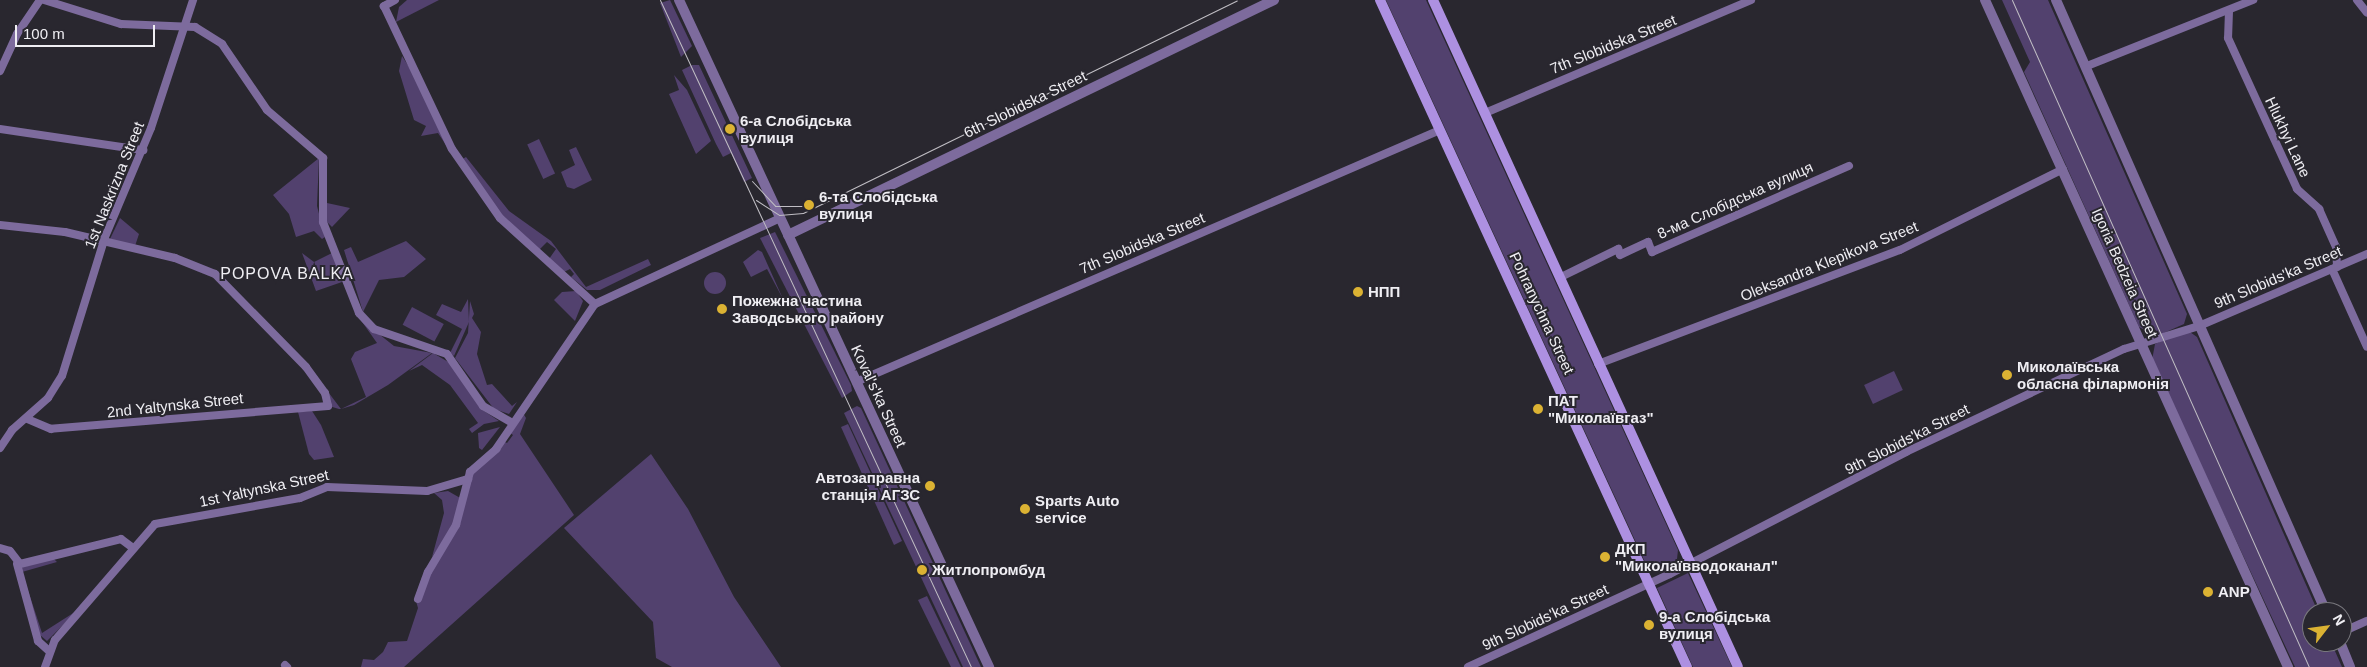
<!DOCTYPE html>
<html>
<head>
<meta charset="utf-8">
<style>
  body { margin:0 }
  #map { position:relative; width:2367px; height:667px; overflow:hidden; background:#29272f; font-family:Helvetica,sans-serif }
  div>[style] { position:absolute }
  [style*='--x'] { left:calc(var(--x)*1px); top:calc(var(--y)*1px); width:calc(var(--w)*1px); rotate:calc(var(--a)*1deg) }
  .green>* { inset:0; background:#52416e; transform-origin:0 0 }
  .round { border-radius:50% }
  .minor>* { height:8px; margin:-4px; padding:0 4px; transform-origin:4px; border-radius:4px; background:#7d6b9d }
  .tertiary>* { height:10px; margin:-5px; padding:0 5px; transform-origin:5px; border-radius:5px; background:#7d6b9d }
  .secondary>* { height:10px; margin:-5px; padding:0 5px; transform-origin:5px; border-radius:5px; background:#ad90e1 }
  .tram>* { height:1px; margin:-0.5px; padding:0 0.5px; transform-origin:0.5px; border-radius:0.5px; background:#c0bec4 }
  .dots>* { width:14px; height:14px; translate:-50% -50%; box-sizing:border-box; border:2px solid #29272f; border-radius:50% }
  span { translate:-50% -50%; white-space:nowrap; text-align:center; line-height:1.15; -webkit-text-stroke:4px #29272f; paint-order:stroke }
  .street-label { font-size:15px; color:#efeef3 }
  .poi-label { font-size:15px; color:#efeef3; font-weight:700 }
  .left { translate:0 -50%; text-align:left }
  .right { translate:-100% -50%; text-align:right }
  .neighbourhood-label { font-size:16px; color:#efeef3; letter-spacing:1px }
  .north { position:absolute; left:2302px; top:602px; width:50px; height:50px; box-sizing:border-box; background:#29272f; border:1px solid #78777d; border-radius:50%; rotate:60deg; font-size:14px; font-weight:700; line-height:20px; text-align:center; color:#efeef3 }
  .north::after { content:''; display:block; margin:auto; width:18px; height:22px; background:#dbb233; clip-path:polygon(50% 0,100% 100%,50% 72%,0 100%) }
  .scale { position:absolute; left:15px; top:25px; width:140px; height:22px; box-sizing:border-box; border:2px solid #efeef3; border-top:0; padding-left:6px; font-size:15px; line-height:18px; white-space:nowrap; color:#efeef3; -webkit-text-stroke:4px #29272f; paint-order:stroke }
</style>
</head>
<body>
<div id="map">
  <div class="green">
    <div style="clip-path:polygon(407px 0,439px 0,396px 22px,399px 7px)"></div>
    <div style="clip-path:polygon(670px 0,692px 46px,681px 57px,660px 3px)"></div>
    <div style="clip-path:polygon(1386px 0,1426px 0,1678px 550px,1677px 559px,1667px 568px,1654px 570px,1645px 562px)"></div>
    <div style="clip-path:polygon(2002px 0,2048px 0,2187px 314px,2184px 324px,2157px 336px,2139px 327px,2024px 72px,2030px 62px)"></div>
    <div style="clip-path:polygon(402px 56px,413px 73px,448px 148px,438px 133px,421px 136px,426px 126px,414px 120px,399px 71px)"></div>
    <div style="clip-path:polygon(692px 65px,699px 65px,752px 178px,744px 182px,731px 153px,723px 157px,716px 144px,682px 70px)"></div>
    <div style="clip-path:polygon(674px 75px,687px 90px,711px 141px,696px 154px,669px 94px,679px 90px)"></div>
    <div style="left:539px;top:139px;width:38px;height:13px;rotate:65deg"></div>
    <div style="clip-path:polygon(576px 147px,592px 180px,574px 189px,567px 187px,561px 172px,575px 165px,569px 150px)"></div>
    <div style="clip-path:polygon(466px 157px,509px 211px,551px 241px,586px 287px,648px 259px,651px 265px,600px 290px,587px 290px,571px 277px,574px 274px,570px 269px,564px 272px,549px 259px,556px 249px,547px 242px,539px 250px,500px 215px,461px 160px)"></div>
    <div style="clip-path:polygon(319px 158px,317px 206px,325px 237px,322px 239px,314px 231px,296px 237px,289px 214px,273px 195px)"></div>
    <div style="clip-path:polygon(327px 203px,350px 208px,332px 227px,327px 222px)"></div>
    <div style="clip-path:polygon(120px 218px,139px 234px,135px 246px,110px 239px)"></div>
    <div style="clip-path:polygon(775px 232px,851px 385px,852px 391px,842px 398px,760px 238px)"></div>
    <div style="clip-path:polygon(406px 241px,426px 259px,404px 277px,379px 280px,363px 312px,344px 250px,351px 247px,358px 262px)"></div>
    <div style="clip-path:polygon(758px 250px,762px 252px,783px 299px,767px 269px,751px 277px,743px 262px)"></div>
    <div style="clip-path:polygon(302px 253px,314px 262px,332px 253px,342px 282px,316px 291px)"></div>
    <div class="round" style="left:704px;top:272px;width:22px;height:22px"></div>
    <div style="clip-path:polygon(576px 291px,583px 301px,575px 321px,554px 300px,562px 292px)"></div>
    <div style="clip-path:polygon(468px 299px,469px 322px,454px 356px,450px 353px,462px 329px,436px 315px,442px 304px,461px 312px)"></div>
    <div style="clip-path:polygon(470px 301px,474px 314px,472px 318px,481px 332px,477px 354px,487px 385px,492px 384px,512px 406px,517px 402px,509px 414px,494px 409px,455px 358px,468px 333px)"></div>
    <div style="left:412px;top:307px;width:36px;height:20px;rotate:28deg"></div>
    <div style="clip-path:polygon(360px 319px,394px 346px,432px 353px,388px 385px,354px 405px,341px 409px,339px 409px,329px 406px,313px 372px,341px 409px,366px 397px,351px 359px,355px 352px,377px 343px)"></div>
    <div style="clip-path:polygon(2187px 330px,2197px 337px,2318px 612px,2312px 612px,2312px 642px,2331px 642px,2342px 667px,2295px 667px,2152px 360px,2155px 344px)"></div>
    <div style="clip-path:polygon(433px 353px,450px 363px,481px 409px,499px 421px,484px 424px,472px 433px,469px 429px,478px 423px,450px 385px,422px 365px,409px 371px)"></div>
    <div style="left:1894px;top:371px;width:21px;height:33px;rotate:65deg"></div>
    <div style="clip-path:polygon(857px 406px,861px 408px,981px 667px,963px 667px,844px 413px)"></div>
    <div style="clip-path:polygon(312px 411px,321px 425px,334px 457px,314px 460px,309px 454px,298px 412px)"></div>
    <div style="clip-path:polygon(523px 413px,526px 418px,520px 434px,574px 515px,404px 667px,361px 667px,363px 659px,374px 660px,383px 652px,388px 642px,407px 641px,418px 608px,415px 598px,422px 577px,450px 541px,472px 473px,503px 441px,507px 443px,513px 435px,509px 432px)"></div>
    <div style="clip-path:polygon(848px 424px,902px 541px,894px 545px,841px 427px)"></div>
    <div style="clip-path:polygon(500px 427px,482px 450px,479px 448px,478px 433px)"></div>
    <div style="clip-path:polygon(651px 454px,688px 509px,734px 597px,781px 667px,672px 667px,656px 658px,653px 622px,564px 528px)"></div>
    <div style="clip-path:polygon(448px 491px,462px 499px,453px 527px,432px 557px,444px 513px,442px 500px,434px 493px)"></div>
    <div style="clip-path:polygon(54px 559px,57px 562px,22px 572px,42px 633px,78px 610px,47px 641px,40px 635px,19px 567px)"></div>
    <div style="clip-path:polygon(1688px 573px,1732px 667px,1693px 667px,1657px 588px)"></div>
    <div style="clip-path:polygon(927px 596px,961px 667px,951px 667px,918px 600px)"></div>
  </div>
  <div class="minor">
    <div style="--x:44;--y:0;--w:81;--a:17.3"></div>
    <div style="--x:121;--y:24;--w:74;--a:2.3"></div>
    <div style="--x:195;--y:27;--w:32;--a:32"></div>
    <div style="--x:222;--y:44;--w:80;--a:55.7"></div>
    <div style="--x:267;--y:110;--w:74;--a:40.6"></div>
    <div style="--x:323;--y:158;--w:64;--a:90"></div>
    <div style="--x:323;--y:222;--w:98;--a:68.4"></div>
    <div style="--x:359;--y:313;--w:22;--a:47"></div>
    <div style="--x:374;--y:329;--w:77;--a:18.9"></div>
    <div style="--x:447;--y:354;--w:63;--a:55.3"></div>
    <div style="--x:483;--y:406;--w:34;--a:30"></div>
    <div style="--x:395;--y:0;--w:13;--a:151"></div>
    <div style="--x:384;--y:6;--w:158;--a:64.6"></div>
    <div style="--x:452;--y:149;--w:84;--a:55.2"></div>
    <div style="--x:500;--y:218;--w:128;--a:42.2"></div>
    <div style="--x:2357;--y:0;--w:16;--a:52"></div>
    <div style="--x:2229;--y:11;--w:27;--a:92"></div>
    <div style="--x:2228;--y:38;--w:166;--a:65.4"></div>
    <div style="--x:2297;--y:189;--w:30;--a:42"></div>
    <div style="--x:2319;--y:209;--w:42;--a:65.9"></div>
    <div style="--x:2336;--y:247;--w:20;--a:87"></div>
    <div style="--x:2087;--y:66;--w:179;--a:-21.7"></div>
    <div style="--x:0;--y:71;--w:41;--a:-65.3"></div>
    <div style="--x:17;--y:34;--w:41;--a:-55.9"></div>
    <div style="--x:1485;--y:113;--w:289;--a:-23"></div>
    <div style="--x:0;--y:129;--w:145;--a:8.4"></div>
    <div style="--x:0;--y:225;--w:65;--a:6.1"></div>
    <div style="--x:65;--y:232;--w:113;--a:13.3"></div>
    <div style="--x:175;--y:258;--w:43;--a:21.8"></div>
    <div style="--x:215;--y:274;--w:130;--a:45.6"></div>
    <div style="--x:306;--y:367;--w:32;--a:54"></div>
    <div style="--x:325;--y:393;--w:13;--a:77"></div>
    <div style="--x:328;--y:406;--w:278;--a:175.3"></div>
    <div style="--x:51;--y:429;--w:26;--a:-157"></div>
    <div style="--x:2332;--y:269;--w:85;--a:65.8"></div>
    <div style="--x:1561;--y:277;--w:64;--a:-26.2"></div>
    <div style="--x:1618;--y:249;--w:6;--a:72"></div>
    <div style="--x:1620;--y:255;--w:31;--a:-25"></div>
    <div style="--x:1648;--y:242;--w:11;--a:68"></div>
    <div style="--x:1652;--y:252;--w:215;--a:-23.6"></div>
    <div style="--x:1598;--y:364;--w:323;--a:-20.7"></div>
    <div style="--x:1900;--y:250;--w:182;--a:-26.4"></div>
    <div style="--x:856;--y:382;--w:636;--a:-23.34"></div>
    <div style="--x:0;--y:448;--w:22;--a:-56"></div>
    <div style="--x:12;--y:430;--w:48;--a:-41.6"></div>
    <div style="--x:48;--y:398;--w:26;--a:-58"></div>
    <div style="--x:62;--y:376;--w:145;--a:-72.8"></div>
    <div style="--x:105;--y:237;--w:118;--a:-67.1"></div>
    <div style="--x:151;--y:128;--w:135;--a:-71.8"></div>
    <div style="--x:0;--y:548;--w:10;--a:17"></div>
    <div style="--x:10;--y:551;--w:16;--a:52"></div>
    <div style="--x:20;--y:564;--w:104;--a:-13.9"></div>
    <div style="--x:121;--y:539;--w:15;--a:37"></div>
    <div style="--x:17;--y:564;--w:80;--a:74.7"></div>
    <div style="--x:38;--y:641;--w:13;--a:42"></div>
    <div style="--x:418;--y:599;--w:29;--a:-70"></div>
    <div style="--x:428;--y:572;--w:55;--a:-59.2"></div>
    <div style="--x:456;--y:525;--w:55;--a:-75.2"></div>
    <div style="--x:470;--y:472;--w:35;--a:-41"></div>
    <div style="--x:496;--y:449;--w:176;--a:-55.7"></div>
    <div style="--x:595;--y:304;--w:204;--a:-24.9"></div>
    <div style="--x:2342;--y:632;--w:27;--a:-24"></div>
    <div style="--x:285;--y:665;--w:3;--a:45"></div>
    <div style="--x:45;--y:667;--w:29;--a:-70"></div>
    <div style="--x:55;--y:640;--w:153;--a:-49.2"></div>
    <div style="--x:155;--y:524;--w:147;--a:-10.2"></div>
    <div style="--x:300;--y:498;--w:29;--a:-22"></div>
    <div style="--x:327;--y:487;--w:100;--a:2.3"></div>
    <div style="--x:427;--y:491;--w:43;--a:-16.3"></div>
    <div style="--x:1468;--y:667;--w:222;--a:-24.7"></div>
    <div style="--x:1670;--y:574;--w:266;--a:-27.3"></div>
    <div style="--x:1906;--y:452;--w:241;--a:-25.3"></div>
    <div style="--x:2124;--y:349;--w:78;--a:-17"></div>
    <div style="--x:2199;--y:326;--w:183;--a:-23.2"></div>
  </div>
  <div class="tertiary">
    <div style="--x:679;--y:0;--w:736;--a:65.07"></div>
    <div style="--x:1985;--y:0;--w:733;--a:65.57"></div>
    <div style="--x:2056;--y:0;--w:669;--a:66.19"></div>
    <div style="--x:788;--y:235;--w:540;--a:-25.81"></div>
    <div style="--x:2340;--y:642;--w:27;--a:68"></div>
  </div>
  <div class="secondary">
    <div style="--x:1380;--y:0;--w:734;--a:65.28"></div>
    <div style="--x:1433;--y:0;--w:733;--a:65.43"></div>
  </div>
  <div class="tram">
    <div style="--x:660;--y:0;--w:736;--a:65"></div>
    <div style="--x:2012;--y:0;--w:730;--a:66"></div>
    <div style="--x:752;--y:181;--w:34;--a:47"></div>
    <div style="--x:775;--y:206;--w:30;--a:0"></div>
    <div style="--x:756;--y:200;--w:27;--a:33"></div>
    <div style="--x:779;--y:215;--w:24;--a:-5"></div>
    <div style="--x:803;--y:213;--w:483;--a:-26.1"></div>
  </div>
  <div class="dots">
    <div style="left:730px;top:129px;background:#dbb233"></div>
    <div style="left:809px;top:205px;background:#dbb233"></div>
    <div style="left:1358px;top:292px;background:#dbb233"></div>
    <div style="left:722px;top:309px;background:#dbb233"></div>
    <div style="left:2007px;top:375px;background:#dbb233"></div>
    <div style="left:1538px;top:409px;background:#dbb233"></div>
    <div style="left:930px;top:486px;background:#dbb233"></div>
    <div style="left:1025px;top:509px;background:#dbb233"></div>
    <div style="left:1605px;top:557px;background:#dbb233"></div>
    <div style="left:922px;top:570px;background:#dbb233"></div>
    <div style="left:2208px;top:592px;background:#dbb233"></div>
    <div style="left:1649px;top:625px;background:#dbb233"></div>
  </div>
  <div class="street-label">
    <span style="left:1613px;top:44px;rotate:-22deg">7th Slobidska Street</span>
    <span style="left:1025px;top:104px;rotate:-26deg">6th Slobidska Street</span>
    <span style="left:2288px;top:137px;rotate:65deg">Hlukhyi Lane</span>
    <span style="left:114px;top:185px;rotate:-68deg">1st Naskrizna Street</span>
    <span style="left:1735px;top:200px;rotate:-24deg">8-ма Слобідська вулиця</span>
    <span style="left:1142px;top:243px;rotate:-23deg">7th Slobidska Street</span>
    <span style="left:1829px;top:261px;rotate:-22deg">Oleksandra Klepikova Street</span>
    <span style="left:2125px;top:273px;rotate:66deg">Igoria Bedzeia Street</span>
    <span style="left:2278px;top:277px;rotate:-23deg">9th Slobids'ka Street</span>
    <span style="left:1542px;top:313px;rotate:65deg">Pohranychna Street</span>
    <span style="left:879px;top:396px;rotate:65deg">Koval's'ka Street</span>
    <span style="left:175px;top:405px;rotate:-6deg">2nd Yaltynska Street</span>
    <span style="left:1907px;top:439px;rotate:-27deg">9th Slobids'ka Street</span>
    <span style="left:264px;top:488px;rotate:-12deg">1st Yaltynska Street</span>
    <span style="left:1545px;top:617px;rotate:-25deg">9th Slobids'ka Street</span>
  </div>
  <div class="poi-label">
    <span class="left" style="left:740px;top:129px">6-а Слобідська<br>вулиця</span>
    <span class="left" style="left:819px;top:205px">6-та Слобідська<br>вулиця</span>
    <span class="left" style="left:1368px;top:292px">НПП</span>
    <span class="left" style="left:732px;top:309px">Пожежна частина<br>Заводського району</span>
    <span class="left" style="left:2017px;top:375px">Миколаївська<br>обласна філармонія</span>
    <span class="left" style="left:1548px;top:409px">ПАТ<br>"Миколаївгаз"</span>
    <span class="right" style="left:920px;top:486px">Автозаправна<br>станція АГЗС</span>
    <span class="left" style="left:1035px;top:509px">Sparts Auto<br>service</span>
    <span class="left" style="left:1615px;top:557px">ДКП<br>"Миколаївводоканал"</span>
    <span class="left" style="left:932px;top:570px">Житлопромбуд</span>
    <span class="left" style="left:2218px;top:592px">ANP</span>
    <span class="left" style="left:1659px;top:625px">9-а Слобідська<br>вулиця</span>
  </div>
  <div class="neighbourhood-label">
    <span style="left:287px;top:274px">POPOVA BALKA</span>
  </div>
  <div class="north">N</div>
  <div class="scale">100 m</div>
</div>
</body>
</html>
